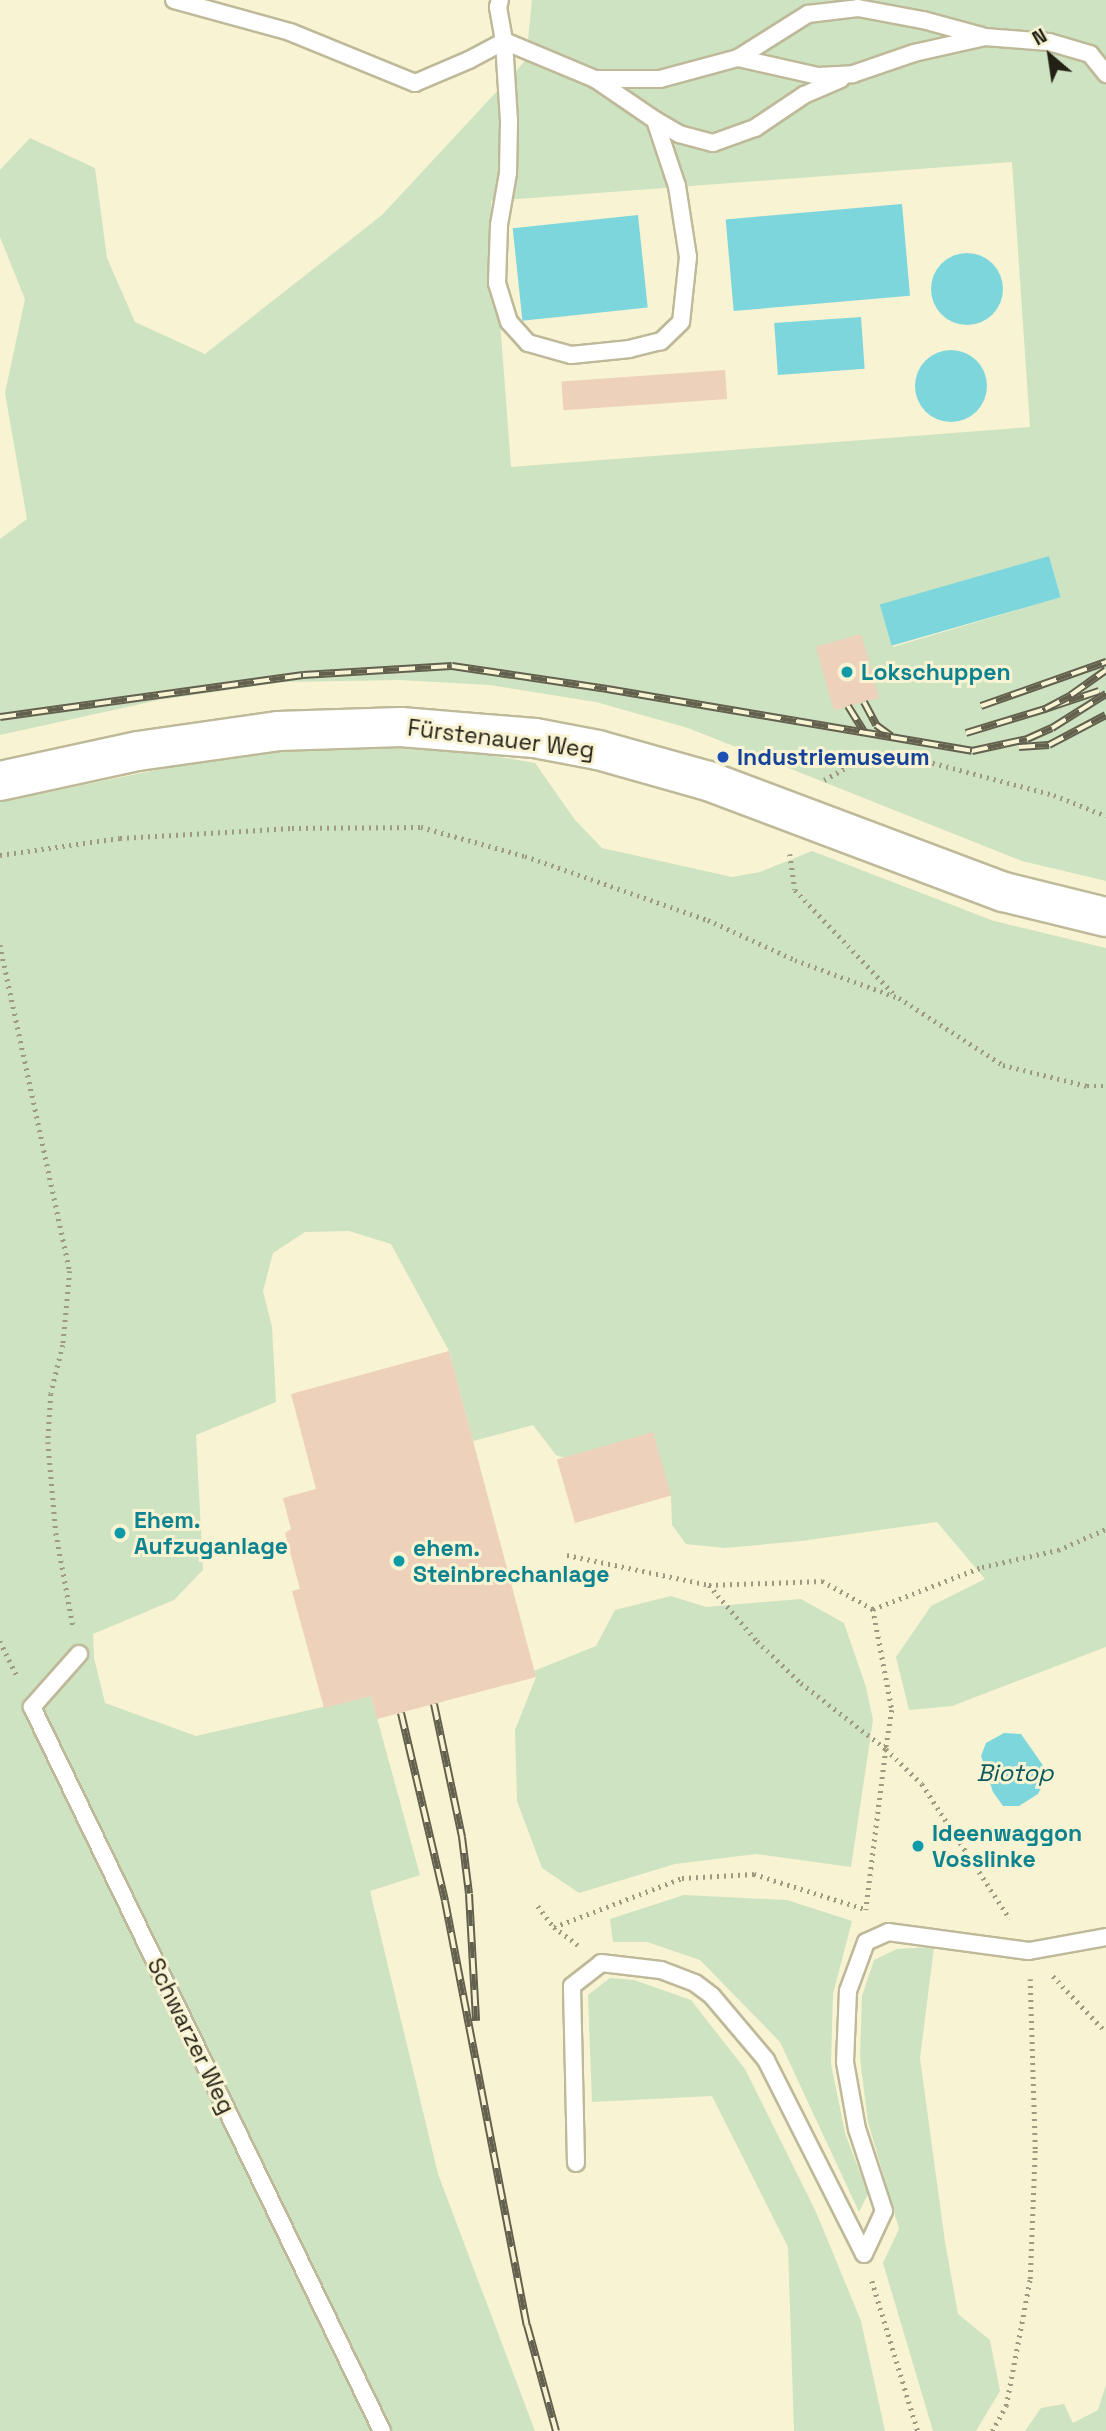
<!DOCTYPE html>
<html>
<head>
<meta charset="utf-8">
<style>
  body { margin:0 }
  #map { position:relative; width:1106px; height:2431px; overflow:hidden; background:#f8f3d2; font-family:"Space Grotesk",sans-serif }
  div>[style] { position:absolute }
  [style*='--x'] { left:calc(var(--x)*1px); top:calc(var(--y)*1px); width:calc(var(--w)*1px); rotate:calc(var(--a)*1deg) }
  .green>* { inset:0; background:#cee3c1 }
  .water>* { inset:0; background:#7ed6dd; transform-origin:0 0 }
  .round { border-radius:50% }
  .building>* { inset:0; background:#edd1bb; transform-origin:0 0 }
  .path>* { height:4.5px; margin-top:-2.25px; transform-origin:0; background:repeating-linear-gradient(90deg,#9d9a81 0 2px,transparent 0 7px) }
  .roads { filter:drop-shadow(2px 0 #beb999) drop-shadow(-2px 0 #beb999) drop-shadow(0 2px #beb999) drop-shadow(0 -2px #beb999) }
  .lane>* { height:16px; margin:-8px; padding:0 8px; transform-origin:8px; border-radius:8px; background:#fff }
  .secondary>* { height:38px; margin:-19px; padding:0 19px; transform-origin:19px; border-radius:19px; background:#fff }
  .rail>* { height:8px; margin-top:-4px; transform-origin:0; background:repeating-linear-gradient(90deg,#f8f3d2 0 16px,#63604e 0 32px); box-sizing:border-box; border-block:2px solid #63604e }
  .dots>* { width:19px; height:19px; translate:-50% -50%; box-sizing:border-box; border:4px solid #f8f3d2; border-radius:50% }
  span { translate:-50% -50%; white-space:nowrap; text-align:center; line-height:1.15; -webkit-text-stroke:6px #f8f3d2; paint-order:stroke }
  .culture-label { font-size:23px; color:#0d838f; font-weight:700 }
  .left { translate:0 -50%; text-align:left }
  .street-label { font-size:23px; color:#232115 }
  .transit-label { font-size:23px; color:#164399; font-weight:700 }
  .water-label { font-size:24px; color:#0a595e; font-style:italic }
  .north { position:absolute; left:1015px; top:21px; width:70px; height:70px; -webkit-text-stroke:5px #f8f3d2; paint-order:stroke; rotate:331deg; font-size:19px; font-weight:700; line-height:28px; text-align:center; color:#232115 }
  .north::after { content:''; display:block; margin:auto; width:24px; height:32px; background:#232115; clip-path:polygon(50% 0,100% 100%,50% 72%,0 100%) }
</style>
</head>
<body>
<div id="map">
  <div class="green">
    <div style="clip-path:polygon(evenodd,532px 0,1106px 0,1106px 881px,1022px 861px,688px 728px,596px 702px,490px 685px,400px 680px,284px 682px,159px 700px,0 735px,0 539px,27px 519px,5px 393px,25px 299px,0 237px,0 170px,30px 138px,95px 168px,107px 258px,135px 322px,205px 354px,382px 215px,526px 60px,532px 0,1012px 162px,1030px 427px,511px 467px,491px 201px,1012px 162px,532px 0,1049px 556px,1061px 597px,893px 647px,882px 607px,1049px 556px)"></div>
    <div style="clip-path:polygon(402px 748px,465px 751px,535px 763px,575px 820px,602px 848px,732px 877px,760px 872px,812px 851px,994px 921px,1106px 948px,1106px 1647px,952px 1706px,909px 1710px,896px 1657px,931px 1606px,985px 1579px,937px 1522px,801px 1541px,725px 1548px,686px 1544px,672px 1525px,671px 1496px,556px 1455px,533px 1425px,473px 1441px,449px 1351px,391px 1244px,349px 1231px,305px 1232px,273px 1253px,263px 1291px,272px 1327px,276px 1402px,196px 1435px,203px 1570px,174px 1600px,93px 1634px,94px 1658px,105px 1703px,196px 1736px,371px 1696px,420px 1875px,370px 1891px,438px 2174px,535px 2431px,0 2431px,0 802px,210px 759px,281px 752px)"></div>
    <div style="clip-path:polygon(671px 1596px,706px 1607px,801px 1599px,844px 1623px,866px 1687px,873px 1720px,851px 1867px,756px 1854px,675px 1864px,579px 1893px,542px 1868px,517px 1801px,515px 1730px,536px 1677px,534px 1671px,596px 1646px,615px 1610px)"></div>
    <div style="clip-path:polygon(684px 1895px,787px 1900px,852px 1921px,833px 1994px,831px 2064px,845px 2133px,868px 2194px,859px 2212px,780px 2042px,700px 1960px,647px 1942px,613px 1942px,610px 1919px)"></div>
    <div style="clip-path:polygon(934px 1947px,920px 2058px,945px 2242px,958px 2314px,990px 2340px,1000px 2391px,976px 2431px,933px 2431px,883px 2263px,899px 2229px,868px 2122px,860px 2058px,862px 1996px,874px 1960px,897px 1949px)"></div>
    <div style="clip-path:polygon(610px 1978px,634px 1980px,691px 2000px,745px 2069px,816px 2212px,861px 2321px,885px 2431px,794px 2431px,788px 2247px,712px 2096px,592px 2102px,588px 1995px)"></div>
    <div style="clip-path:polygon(1106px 2385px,1106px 2431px,1025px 2431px,1041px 2408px,1064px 2404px,1073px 2423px,1098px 2410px)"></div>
  </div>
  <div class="water">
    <div style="left:902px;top:204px;width:92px;height:177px;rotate:85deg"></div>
    <div style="left:638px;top:215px;width:93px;height:126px;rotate:84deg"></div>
    <div class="round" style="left:931px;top:253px;width:72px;height:72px"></div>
    <div style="left:861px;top:317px;width:52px;height:87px;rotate:86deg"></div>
    <div class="round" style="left:915px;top:350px;width:72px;height:72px"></div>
    <div style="left:1049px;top:556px;width:43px;height:176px;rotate:74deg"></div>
    <div style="clip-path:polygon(1004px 1733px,1021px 1734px,1042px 1764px,1046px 1778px,1038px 1794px,1019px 1806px,1003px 1806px,993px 1792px,981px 1756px,986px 1743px)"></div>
  </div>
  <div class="building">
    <div style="left:725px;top:370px;width:29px;height:164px;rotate:86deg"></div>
    <div style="left:861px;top:634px;width:66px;height:47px;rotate:74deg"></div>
    <div style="clip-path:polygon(449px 1351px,536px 1677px,377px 1719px,371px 1696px,324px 1708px,292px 1591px,300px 1589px,285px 1533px,291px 1529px,283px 1498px,316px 1489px,291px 1394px)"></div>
    <div style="left:653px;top:1432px;width:66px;height:100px;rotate:74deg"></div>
  </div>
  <div class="path">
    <div style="--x:824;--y:780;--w:45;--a:-29.4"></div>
    <div style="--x:863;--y:758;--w:63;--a:2.7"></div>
    <div style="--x:926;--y:761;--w:132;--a:14.9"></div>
    <div style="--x:1054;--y:795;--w:56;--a:22"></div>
    <div style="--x:790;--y:854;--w:36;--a:82"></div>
    <div style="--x:795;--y:890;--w:146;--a:46.4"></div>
    <div style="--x:0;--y:855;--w:121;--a:-8.1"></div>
    <div style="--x:120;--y:838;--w:172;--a:-3.3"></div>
    <div style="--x:292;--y:828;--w:129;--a:-0.4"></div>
    <div style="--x:421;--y:827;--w:108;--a:15.6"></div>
    <div style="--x:525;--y:856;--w:194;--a:19.3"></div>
    <div style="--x:708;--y:920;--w:96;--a:24.7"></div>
    <div style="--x:795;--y:960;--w:111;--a:20.1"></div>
    <div style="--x:899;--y:998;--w:124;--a:32.8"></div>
    <div style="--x:1003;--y:1065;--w:87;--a:14"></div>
    <div style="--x:1087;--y:1086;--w:19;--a:0"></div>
    <div style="--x:0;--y:945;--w:333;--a:77.9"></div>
    <div style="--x:70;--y:1271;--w:74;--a:95.4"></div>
    <div style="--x:63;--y:1345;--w:50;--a:103.8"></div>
    <div style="--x:51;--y:1394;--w:48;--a:93.6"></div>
    <div style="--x:48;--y:1442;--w:91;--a:85"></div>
    <div style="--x:56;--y:1533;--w:95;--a:79.6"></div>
    <div style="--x:567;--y:1555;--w:145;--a:11.9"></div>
    <div style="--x:709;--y:1585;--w:113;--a:-2"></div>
    <div style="--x:822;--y:1581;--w:58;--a:28.8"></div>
    <div style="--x:873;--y:1609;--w:103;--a:79.3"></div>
    <div style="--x:892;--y:1710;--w:39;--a:99"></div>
    <div style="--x:886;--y:1749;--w:50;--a:44.2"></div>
    <div style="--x:922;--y:1784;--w:161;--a:56.9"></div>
    <div style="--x:709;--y:1585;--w:74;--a:49.4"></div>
    <div style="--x:757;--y:1641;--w:61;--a:43.7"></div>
    <div style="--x:801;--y:1683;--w:108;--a:37.8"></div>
    <div style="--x:886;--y:1749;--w:162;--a:97.1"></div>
    <div style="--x:873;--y:1609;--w:117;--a:-21.1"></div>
    <div style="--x:982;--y:1567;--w:78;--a:-12.6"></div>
    <div style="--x:1058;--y:1550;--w:52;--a:-23.6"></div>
    <div style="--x:0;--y:1641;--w:41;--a:64.1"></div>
    <div style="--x:538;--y:1906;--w:26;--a:53"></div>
    <div style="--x:554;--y:1927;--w:30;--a:37"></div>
    <div style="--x:554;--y:1927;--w:137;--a:-20.9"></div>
    <div style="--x:682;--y:1878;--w:72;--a:-3.2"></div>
    <div style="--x:754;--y:1874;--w:116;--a:17.5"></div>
    <div style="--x:1053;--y:1976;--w:77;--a:46.6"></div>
    <div style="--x:872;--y:2281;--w:157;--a:73"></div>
    <div style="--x:992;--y:2431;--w:29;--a:-61"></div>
    <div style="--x:1006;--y:2406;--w:129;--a:-79.3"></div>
    <div style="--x:1030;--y:2279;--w:130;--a:-87.8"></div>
    <div style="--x:1035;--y:2149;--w:170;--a:-91.7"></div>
  </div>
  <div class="roads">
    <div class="lane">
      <div style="--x:174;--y:0;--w:120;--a:15.4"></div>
      <div style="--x:290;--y:32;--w:135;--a:22.2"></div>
      <div style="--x:415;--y:83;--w:59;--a:-23.1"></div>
      <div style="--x:469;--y:60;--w:40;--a:-28"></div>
      <div style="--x:504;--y:41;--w:99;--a:22.7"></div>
      <div style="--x:595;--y:79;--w:73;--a:34.3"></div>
      <div style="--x:655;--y:120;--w:70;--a:71.6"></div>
      <div style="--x:677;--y:186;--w:72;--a:81.2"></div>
      <div style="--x:688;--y:257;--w:65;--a:96.1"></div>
      <div style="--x:681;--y:322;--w:28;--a:136"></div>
      <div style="--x:661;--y:341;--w:32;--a:166"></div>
      <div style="--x:630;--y:349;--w:59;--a:174.2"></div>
      <div style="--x:571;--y:355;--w:45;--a:-164.4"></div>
      <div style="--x:528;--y:343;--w:28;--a:-132"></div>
      <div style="--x:509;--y:322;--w:41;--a:-107.1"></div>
      <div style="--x:497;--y:283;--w:58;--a:-88"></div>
      <div style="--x:499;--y:225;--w:53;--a:-80.2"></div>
      <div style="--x:508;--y:173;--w:52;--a:-88.9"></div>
      <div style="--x:509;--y:121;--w:80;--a:-93.6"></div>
      <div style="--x:504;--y:41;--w:35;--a:-100"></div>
      <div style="--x:498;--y:7;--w:7;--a:-74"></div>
      <div style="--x:738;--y:58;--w:83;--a:-32.2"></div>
      <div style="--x:808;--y:14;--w:50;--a:-6.8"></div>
      <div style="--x:858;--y:8;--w:66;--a:10.5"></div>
      <div style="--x:923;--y:20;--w:61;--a:15.2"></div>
      <div style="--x:595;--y:79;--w:65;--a:0"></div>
      <div style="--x:660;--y:79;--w:81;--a:-15.1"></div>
      <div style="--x:738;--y:58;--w:82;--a:12.7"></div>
      <div style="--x:818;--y:76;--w:35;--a:-3"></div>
      <div style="--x:853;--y:74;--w:65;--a:-19"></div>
      <div style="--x:914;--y:53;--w:73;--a:-12.7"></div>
      <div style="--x:985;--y:37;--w:64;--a:4.5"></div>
      <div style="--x:1049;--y:42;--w:43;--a:16.3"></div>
      <div style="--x:1090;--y:54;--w:26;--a:51"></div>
      <div style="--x:655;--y:120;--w:28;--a:30"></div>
      <div style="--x:679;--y:134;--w:35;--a:15"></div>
      <div style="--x:713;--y:143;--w:45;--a:-19.7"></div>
      <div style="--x:755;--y:128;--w:59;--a:-34"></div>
      <div style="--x:804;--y:95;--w:40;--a:-23.4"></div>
      <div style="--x:79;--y:1654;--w:71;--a:131.6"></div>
      <div style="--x:32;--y:1707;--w:804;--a:64.2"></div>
      <div style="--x:576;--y:2163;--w:177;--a:-91.3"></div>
      <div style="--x:572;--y:1986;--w:37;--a:-38"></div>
      <div style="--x:601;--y:1963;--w:60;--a:6.7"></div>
      <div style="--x:661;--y:1970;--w:36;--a:21"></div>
      <div style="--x:695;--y:1983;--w:21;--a:37"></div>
      <div style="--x:712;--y:1996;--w:84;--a:49.8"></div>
      <div style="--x:766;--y:2060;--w:217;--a:63.2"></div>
      <div style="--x:864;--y:2254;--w:47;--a:-65.1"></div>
      <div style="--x:884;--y:2211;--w:86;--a:-108.2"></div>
      <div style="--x:857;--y:2129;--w:68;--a:-100.2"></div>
      <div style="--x:845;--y:2062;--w:71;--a:-87.6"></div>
      <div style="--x:848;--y:1991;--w:52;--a:-69.8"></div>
      <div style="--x:866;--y:1942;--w:24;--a:-24"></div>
      <div style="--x:888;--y:1932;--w:142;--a:7.7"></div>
      <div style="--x:1029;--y:1951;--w:78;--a:-10.3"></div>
    </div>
    <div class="secondary">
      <div style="--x:0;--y:781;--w:141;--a:-12.3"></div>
      <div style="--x:138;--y:751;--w:141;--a:-8.1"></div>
      <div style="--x:278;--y:731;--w:123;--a:-1.9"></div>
      <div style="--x:401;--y:727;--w:134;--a:4.7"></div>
      <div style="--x:535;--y:738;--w:64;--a:10.8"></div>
      <div style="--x:598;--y:750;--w:114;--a:15.7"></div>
      <div style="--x:708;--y:781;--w:316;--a:20.6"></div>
      <div style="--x:1004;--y:892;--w:105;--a:13.8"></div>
    </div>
  </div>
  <div class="rail">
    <div style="--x:1099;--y:691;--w:57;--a:161.6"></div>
    <div style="--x:1045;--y:709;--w:30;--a:-28"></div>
    <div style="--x:1071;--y:695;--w:43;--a:-35.5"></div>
    <div style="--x:864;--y:702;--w:26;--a:62"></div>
    <div style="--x:876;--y:725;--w:19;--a:36"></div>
    <div style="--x:848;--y:706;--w:32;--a:58"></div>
    <div style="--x:981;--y:706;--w:133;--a:-19.4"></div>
    <div style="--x:0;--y:717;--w:306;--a:-7.9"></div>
    <div style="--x:303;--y:675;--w:149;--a:-3.5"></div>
    <div style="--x:452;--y:666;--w:157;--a:8.4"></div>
    <div style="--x:607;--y:689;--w:370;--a:9.6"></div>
    <div style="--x:972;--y:751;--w:56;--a:-12.3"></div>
    <div style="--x:1027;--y:739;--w:27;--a:-24"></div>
    <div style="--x:1052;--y:728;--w:64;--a:-32.2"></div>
    <div style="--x:966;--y:733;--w:83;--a:-16.9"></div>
    <div style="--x:1019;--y:747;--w:30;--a:-4"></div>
    <div style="--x:1049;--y:745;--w:64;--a:-27.8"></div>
    <div style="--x:434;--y:1704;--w:136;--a:78.1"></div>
    <div style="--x:462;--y:1837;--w:57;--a:83"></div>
    <div style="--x:469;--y:1894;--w:127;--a:86.8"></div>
    <div style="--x:401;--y:1713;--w:193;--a:76.8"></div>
    <div style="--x:445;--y:1901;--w:432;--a:79.1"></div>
    <div style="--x:527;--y:2325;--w:110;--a:74.7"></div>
  </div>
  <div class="dots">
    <div style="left:847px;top:672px;background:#0f9aa8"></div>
    <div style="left:723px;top:757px;background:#1a4fb4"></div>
    <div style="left:120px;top:1533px;background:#0f9aa8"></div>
    <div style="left:399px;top:1561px;background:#0f9aa8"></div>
    <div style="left:918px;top:1846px;background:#0f9aa8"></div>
  </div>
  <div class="culture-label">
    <span class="left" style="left:861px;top:672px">Lokschuppen</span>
    <span class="left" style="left:134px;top:1533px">Ehem.<br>Aufzuganlage</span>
    <span class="left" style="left:413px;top:1561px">ehem.<br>Steinbrechanlage</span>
    <span class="left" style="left:932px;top:1846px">Ideenwaggon<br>Vosslinke</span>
  </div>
  <div class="street-label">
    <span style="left:501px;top:739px;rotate:7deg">Fürstenauer Weg</span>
    <span style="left:191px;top:2036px;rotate:64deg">Schwarzer Weg</span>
  </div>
  <div class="transit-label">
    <span class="left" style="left:737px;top:757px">Industriemuseum</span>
  </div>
  <div class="water-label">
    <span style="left:1015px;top:1773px">Biotop</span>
  </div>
  <div class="north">N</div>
</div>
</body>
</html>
